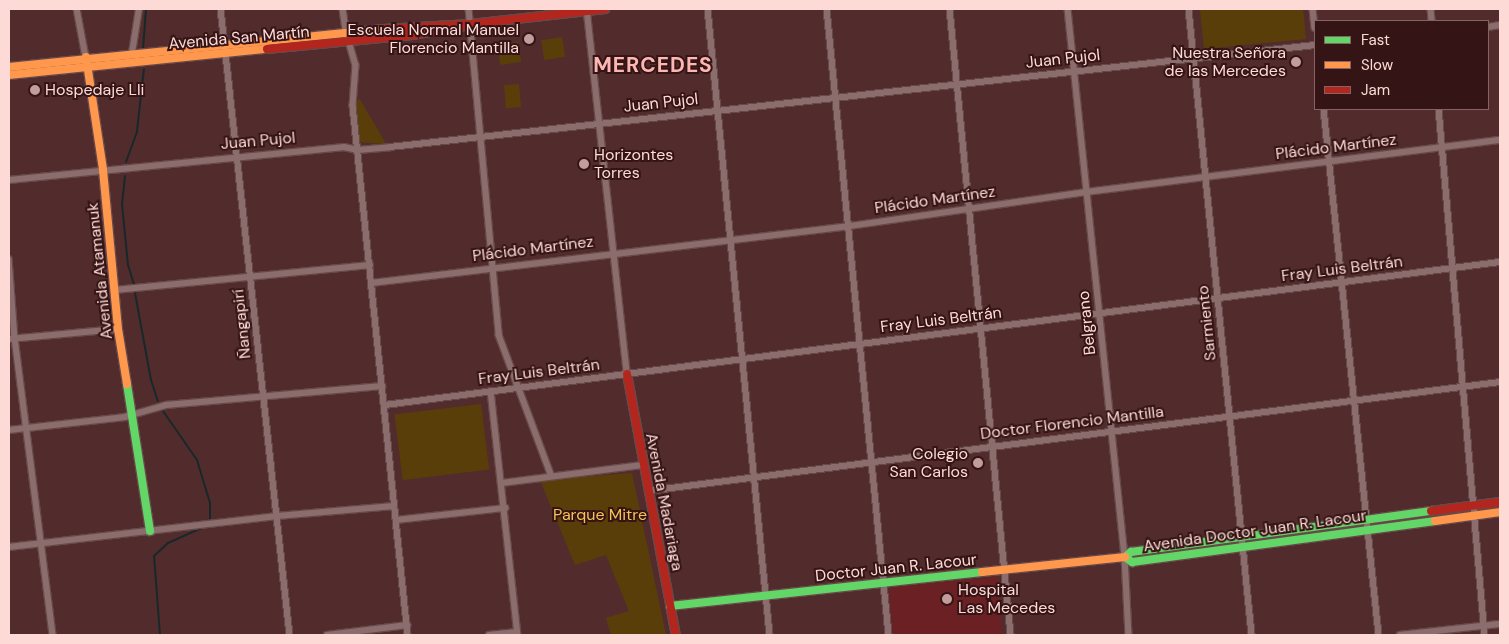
<!DOCTYPE html>
<html>
<head>
<meta charset="utf-8">
<style>
  body { margin:0 }
  #map { position:relative; width:1509px; height:644px; overflow:hidden; background:#522c2d; font-family:"DM Sans",sans-serif }
  div>[style] { position:absolute }
  [style*='--x'] { left:calc(var(--x)*1px); top:calc(var(--y)*1px); width:calc(var(--w)*1px); rotate:calc(var(--a)*1deg) }
  .built>* { inset:0; background:#6b2123 }
  .green>* { inset:0; background:#5a3e0a; transform-origin:0 0 }
  .stream>* { height:2px; margin:-1px; padding:0 1px; transform-origin:1px; border-radius:1px; background:#18282a }
  .roads { filter:drop-shadow(1px 0 #684949) drop-shadow(-1px 0 #684949) drop-shadow(0 1px #684949) drop-shadow(0 -1px #684949) }
  .street>* { height:5.5px; margin:-2.75px; padding:0 2.75px; transform-origin:2.75px; border-radius:2.75px; background:#8b6d6d }
  .fast>* { height:8px; margin:-4px; padding:0 4px; transform-origin:4px; border-radius:4px; background:#63d668 }
  .slow>* { height:8px; margin:-4px; padding:0 4px; transform-origin:4px; border-radius:4px; background:#ff974d }
  .jam>* { height:8px; margin:-4px; padding:0 4px; transform-origin:4px; border-radius:4px; background:#b3261e }
  .dots>* { width:14px; height:14px; translate:-50% -50%; box-sizing:border-box; border:2px solid #341414; border-radius:50% }
  span { translate:-50% -50%; white-space:nowrap; text-align:center; line-height:1.15; -webkit-text-stroke:4px #341414; paint-order:stroke }
  .poi-label { font-size:16px; color:#fedad7 }
  .right { translate:-100% -50%; text-align:right }
  .left { translate:0 -50%; text-align:left }
  .street-label { font-size:16px; color:#fedad7 }
  .park-label { font-size:16px; color:#f8c356 }
  .district-label { font-size:21px; color:#fdb7b3; font-weight:700; letter-spacing:1px }
  .frame { position:absolute; inset:0; border:10px solid #fedad7; pointer-events:none }
  .legend { position:absolute; left:1314px; top:20px; width:175px; height:90px; box-sizing:border-box; background:#341414; border:1px solid #856362; margin:0; padding:6px 9px; list-style:none; font-size:15px; color:#fedad7 }
  .legend li { display:flex; align-items:center; gap:10px; height:25px }
  .legend b { width:25px; border:1px solid #856362 }
</style>
</head>
<body>
<div id="map">
  <div class="built">
    <div style="clip-path:polygon(995px 577px,998px 580px,1002px 635px,893px 635px,889px 591px,893px 587px)"></div>
  </div>
  <div class="green">
    <div style="clip-path:polygon(1200px 9px,1303px 9px,1306px 39px,1204px 49px)"></div>
    <div style="left:562px;top:37px;width:20px;height:21px;rotate:81deg"></div>
    <div style="left:518px;top:42px;width:20px;height:21px;rotate:81deg"></div>
    <div style="left:519px;top:84px;width:23px;height:15px;rotate:85deg"></div>
    <div style="clip-path:polygon(359px 98px,385px 142px,383px 144px,359px 142px,354px 107px)"></div>
    <div style="left:481px;top:404px;width:66px;height:87px;rotate:83deg"></div>
    <div style="clip-path:polygon(632px 473px,666px 635px,611px 635px,606px 618px,629px 611px,606px 555px,575px 565px,540px 480px)"></div>
  </div>
  <div class="stream">
    <div style="--x:143;--y:49;--w:40;--a:-85.7"></div>
    <div style="--x:126;--y:162;--w:33;--a:-70"></div>
    <div style="--x:137;--y:131;--w:62;--a:-83.6"></div>
    <div style="--x:125;--y:176;--w:28;--a:96"></div>
    <div style="--x:122;--y:204;--w:61;--a:84.4"></div>
    <div style="--x:128;--y:265;--w:21;--a:73"></div>
    <div style="--x:135;--y:293;--w:88;--a:79.6"></div>
    <div style="--x:151;--y:380;--w:22;--a:72"></div>
    <div style="--x:163;--y:411;--w:60;--a:55.2"></div>
    <div style="--x:197;--y:460;--w:45;--a:73.2"></div>
    <div style="--x:210;--y:503;--w:17;--a:90"></div>
    <div style="--x:160;--y:635;--w:79;--a:-94.3"></div>
    <div style="--x:154;--y:556;--w:19;--a:-43"></div>
    <div style="--x:168;--y:543;--w:39;--a:-24"></div>
  </div>
  <div class="roads">
    <div class="street">
      <div style="--x:77;--y:9;--w:49;--a:79.4"></div>
      <div style="--x:221;--y:9;--w:630;--a:83.71"></div>
      <div style="--x:343;--y:9;--w:22;--a:82"></div>
      <div style="--x:346;--y:31;--w:35;--a:74"></div>
      <div style="--x:356;--y:65;--w:41;--a:94.2"></div>
      <div style="--x:353;--y:106;--w:532;--a:84.06"></div>
      <div style="--x:469;--y:9;--w:327;--a:84.7"></div>
      <div style="--x:499;--y:335;--w:148;--a:69.5"></div>
      <div style="--x:587;--y:9;--w:367;--a:83.7"></div>
      <div style="--x:708;--y:9;--w:629;--a:84.34"></div>
      <div style="--x:827;--y:9;--w:629;--a:84.34"></div>
      <div style="--x:950;--y:9;--w:629;--a:84.43"></div>
      <div style="--x:1068;--y:9;--w:551;--a:84.06"></div>
      <div style="--x:1125;--y:557;--w:78;--a:87.1"></div>
      <div style="--x:1189;--y:9;--w:629;--a:84.25"></div>
      <div style="--x:1313;--y:9;--w:19;--a:84"></div>
      <div style="--x:1431;--y:9;--w:12;--a:85"></div>
      <div style="--x:1488;--y:27;--w:12;--a:-9"></div>
      <div style="--x:132;--y:53;--w:45;--a:-81"></div>
      <div style="--x:1324;--y:109;--w:529;--a:84.03"></div>
      <div style="--x:1439;--y:109;--w:528;--a:85"></div>
      <div style="--x:9;--y:180;--w:337;--a:-5.6"></div>
      <div style="--x:344;--y:147;--w:14;--a:12"></div>
      <div style="--x:358;--y:150;--w:32;--a:-5"></div>
      <div style="--x:390;--y:147;--w:931;--a:-6.29"></div>
      <div style="--x:9;--y:259;--w:79;--a:85.7"></div>
      <div style="--x:15;--y:338;--w:299;--a:82.7"></div>
      <div style="--x:372;--y:283;--w:481;--a:-6.8"></div>
      <div style="--x:850;--y:226;--w:239;--a:-8.2"></div>
      <div style="--x:1087;--y:192;--w:416;--a:-7.2"></div>
      <div style="--x:115;--y:290;--w:256;--a:-5.6"></div>
      <div style="--x:9;--y:339;--w:109;--a:-5.2"></div>
      <div style="--x:491;--y:391;--w:245;--a:83.7"></div>
      <div style="--x:385;--y:405;--w:1124;--a:-7.31"></div>
      <div style="--x:9;--y:430;--w:117;--a:-6.4"></div>
      <div style="--x:125;--y:417;--w:43;--a:-16.3"></div>
      <div style="--x:166;--y:405;--w:217;--a:-5"></div>
      <div style="--x:502;--y:483;--w:141;--a:-7.3"></div>
      <div style="--x:648;--y:491;--w:859;--a:-7.29"></div>
      <div style="--x:396;--y:520;--w:110;--a:-6.3"></div>
      <div style="--x:9;--y:547;--w:270;--a:-6.6"></div>
      <div style="--x:277;--y:516;--w:117;--a:-4.9"></div>
      <div style="--x:327;--y:635;--w:81;--a:-7.1"></div>
      <div style="--x:489;--y:635;--w:28;--a:-6"></div>
      <div style="--x:1400;--y:635;--w:101;--a:-6.3"></div>
    </div>
    <div class="fast">
      <div style="--x:127;--y:384;--w:149;--a:81.1"></div>
      <div style="--x:1125;--y:557;--w:8;--a:-40"></div>
      <div style="--x:1131;--y:552;--w:303;--a:-7.8"></div>
      <div style="--x:1125;--y:557;--w:9;--a:36"></div>
      <div style="--x:1132;--y:562;--w:306;--a:-7.7"></div>
      <div style="--x:670;--y:606;--w:314;--a:-6.2"></div>
    </div>
    <div class="slow">
      <div style="--x:86;--y:57;--w:114;--a:81.4"></div>
      <div style="--x:103;--y:170;--w:160;--a:84.6"></div>
      <div style="--x:118;--y:329;--w:56;--a:80.7"></div>
      <div style="--x:9;--y:67;--w:377;--a:-5.8"></div>
      <div style="--x:9;--y:75;--w:259;--a:-5.8"></div>
      <div style="--x:1435;--y:521;--w:66;--a:-7.9"></div>
      <div style="--x:982;--y:572;--w:144;--a:-6"></div>
    </div>
    <div class="jam">
      <div style="--x:384;--y:29;--w:87;--a:-3.3"></div>
      <div style="--x:471;--y:24;--w:135;--a:-6.4"></div>
      <div style="--x:267;--y:49;--w:146;--a:-5.5"></div>
      <div style="--x:412;--y:35;--w:55;--a:-9.5"></div>
      <div style="--x:627;--y:374;--w:266;--a:79.4"></div>
      <div style="--x:1431;--y:511;--w:70;--a:-7.4"></div>
    </div>
  </div>
  <div class="dots">
    <div style="left:529px;top:39px;background:#c29d9c"></div>
    <div style="left:1296px;top:62px;background:#c29d9c"></div>
    <div style="left:35px;top:90px;background:#c29d9c"></div>
    <div style="left:584px;top:164px;background:#c29d9c"></div>
    <div style="left:978px;top:463px;background:#c29d9c"></div>
    <div style="left:947px;top:599px;background:#c29d9c"></div>
  </div>
  <div class="poi-label">
    <span class="right" style="left:519px;top:39px">Escuela Normal Manuel<br>Florencio Mantilla</span>
    <span class="right" style="left:1286px;top:62px">Nuestra Señora<br>de las Mercedes</span>
    <span class="left" style="left:45px;top:90px">Hospedaje Lli</span>
    <span class="left" style="left:594px;top:164px">Horizontes<br>Torres</span>
    <span class="right" style="left:968px;top:463px">Colegio<br>San Carlos</span>
    <span class="left" style="left:958px;top:599px">Hospital<br>Las Mecedes</span>
  </div>
  <div class="street-label">
    <span style="left:239px;top:38px;rotate:-5deg">Avenida San Martín</span>
    <span style="left:1063px;top:59px;rotate:-6deg">Juan Pujol</span>
    <span style="left:661px;top:103px;rotate:-6deg">Juan Pujol</span>
    <span style="left:258px;top:141px;rotate:-5deg">Juan Pujol</span>
    <span style="left:1336px;top:147px;rotate:-7deg">Plácido Martínez</span>
    <span style="left:935px;top:200px;rotate:-8deg">Plácido Martínez</span>
    <span style="left:533px;top:249px;rotate:-7deg">Plácido Martínez</span>
    <span style="left:1342px;top:269px;rotate:-7deg">Fray Luis Beltrán</span>
    <span style="left:100px;top:271px;rotate:-96deg">Avenida Atamanuk</span>
    <span style="left:941px;top:320px;rotate:-7deg">Fray Luis Beltrán</span>
    <span style="left:1087px;top:323px;rotate:-96deg">Belgrano</span>
    <span style="left:1207px;top:323px;rotate:-96deg">Sarmiento</span>
    <span style="left:242px;top:324px;rotate:-96deg">Ñangapirí</span>
    <span style="left:539px;top:372px;rotate:-7deg">Fray Luis Beltrán</span>
    <span style="left:1072px;top:423px;rotate:-7deg">Doctor Florencio Mantilla</span>
    <span style="left:664px;top:502px;rotate:79deg">Avenida Madariaga</span>
    <span style="left:1255px;top:531px;rotate:-8deg">Avenida Doctor Juan R. Lacour</span>
    <span style="left:896px;top:568px;rotate:-6deg">Doctor Juan R. Lacour</span>
  </div>
  <div class="park-label">
    <span style="left:600px;top:515px">Parque Mitre</span>
  </div>
  <div class="district-label">
    <span style="left:653px;top:65px">MERCEDES</span>
  </div>
  <div class="frame"></div>
  <ul class="legend">
  <li><b style="height:6px;background:#63d668"></b>Fast</li>
  <li><b style="height:6px;background:#ff974d"></b>Slow</li>
  <li><b style="height:6px;background:#b3261e"></b>Jam</li>
  </ul>
</div>
</body>
</html>
